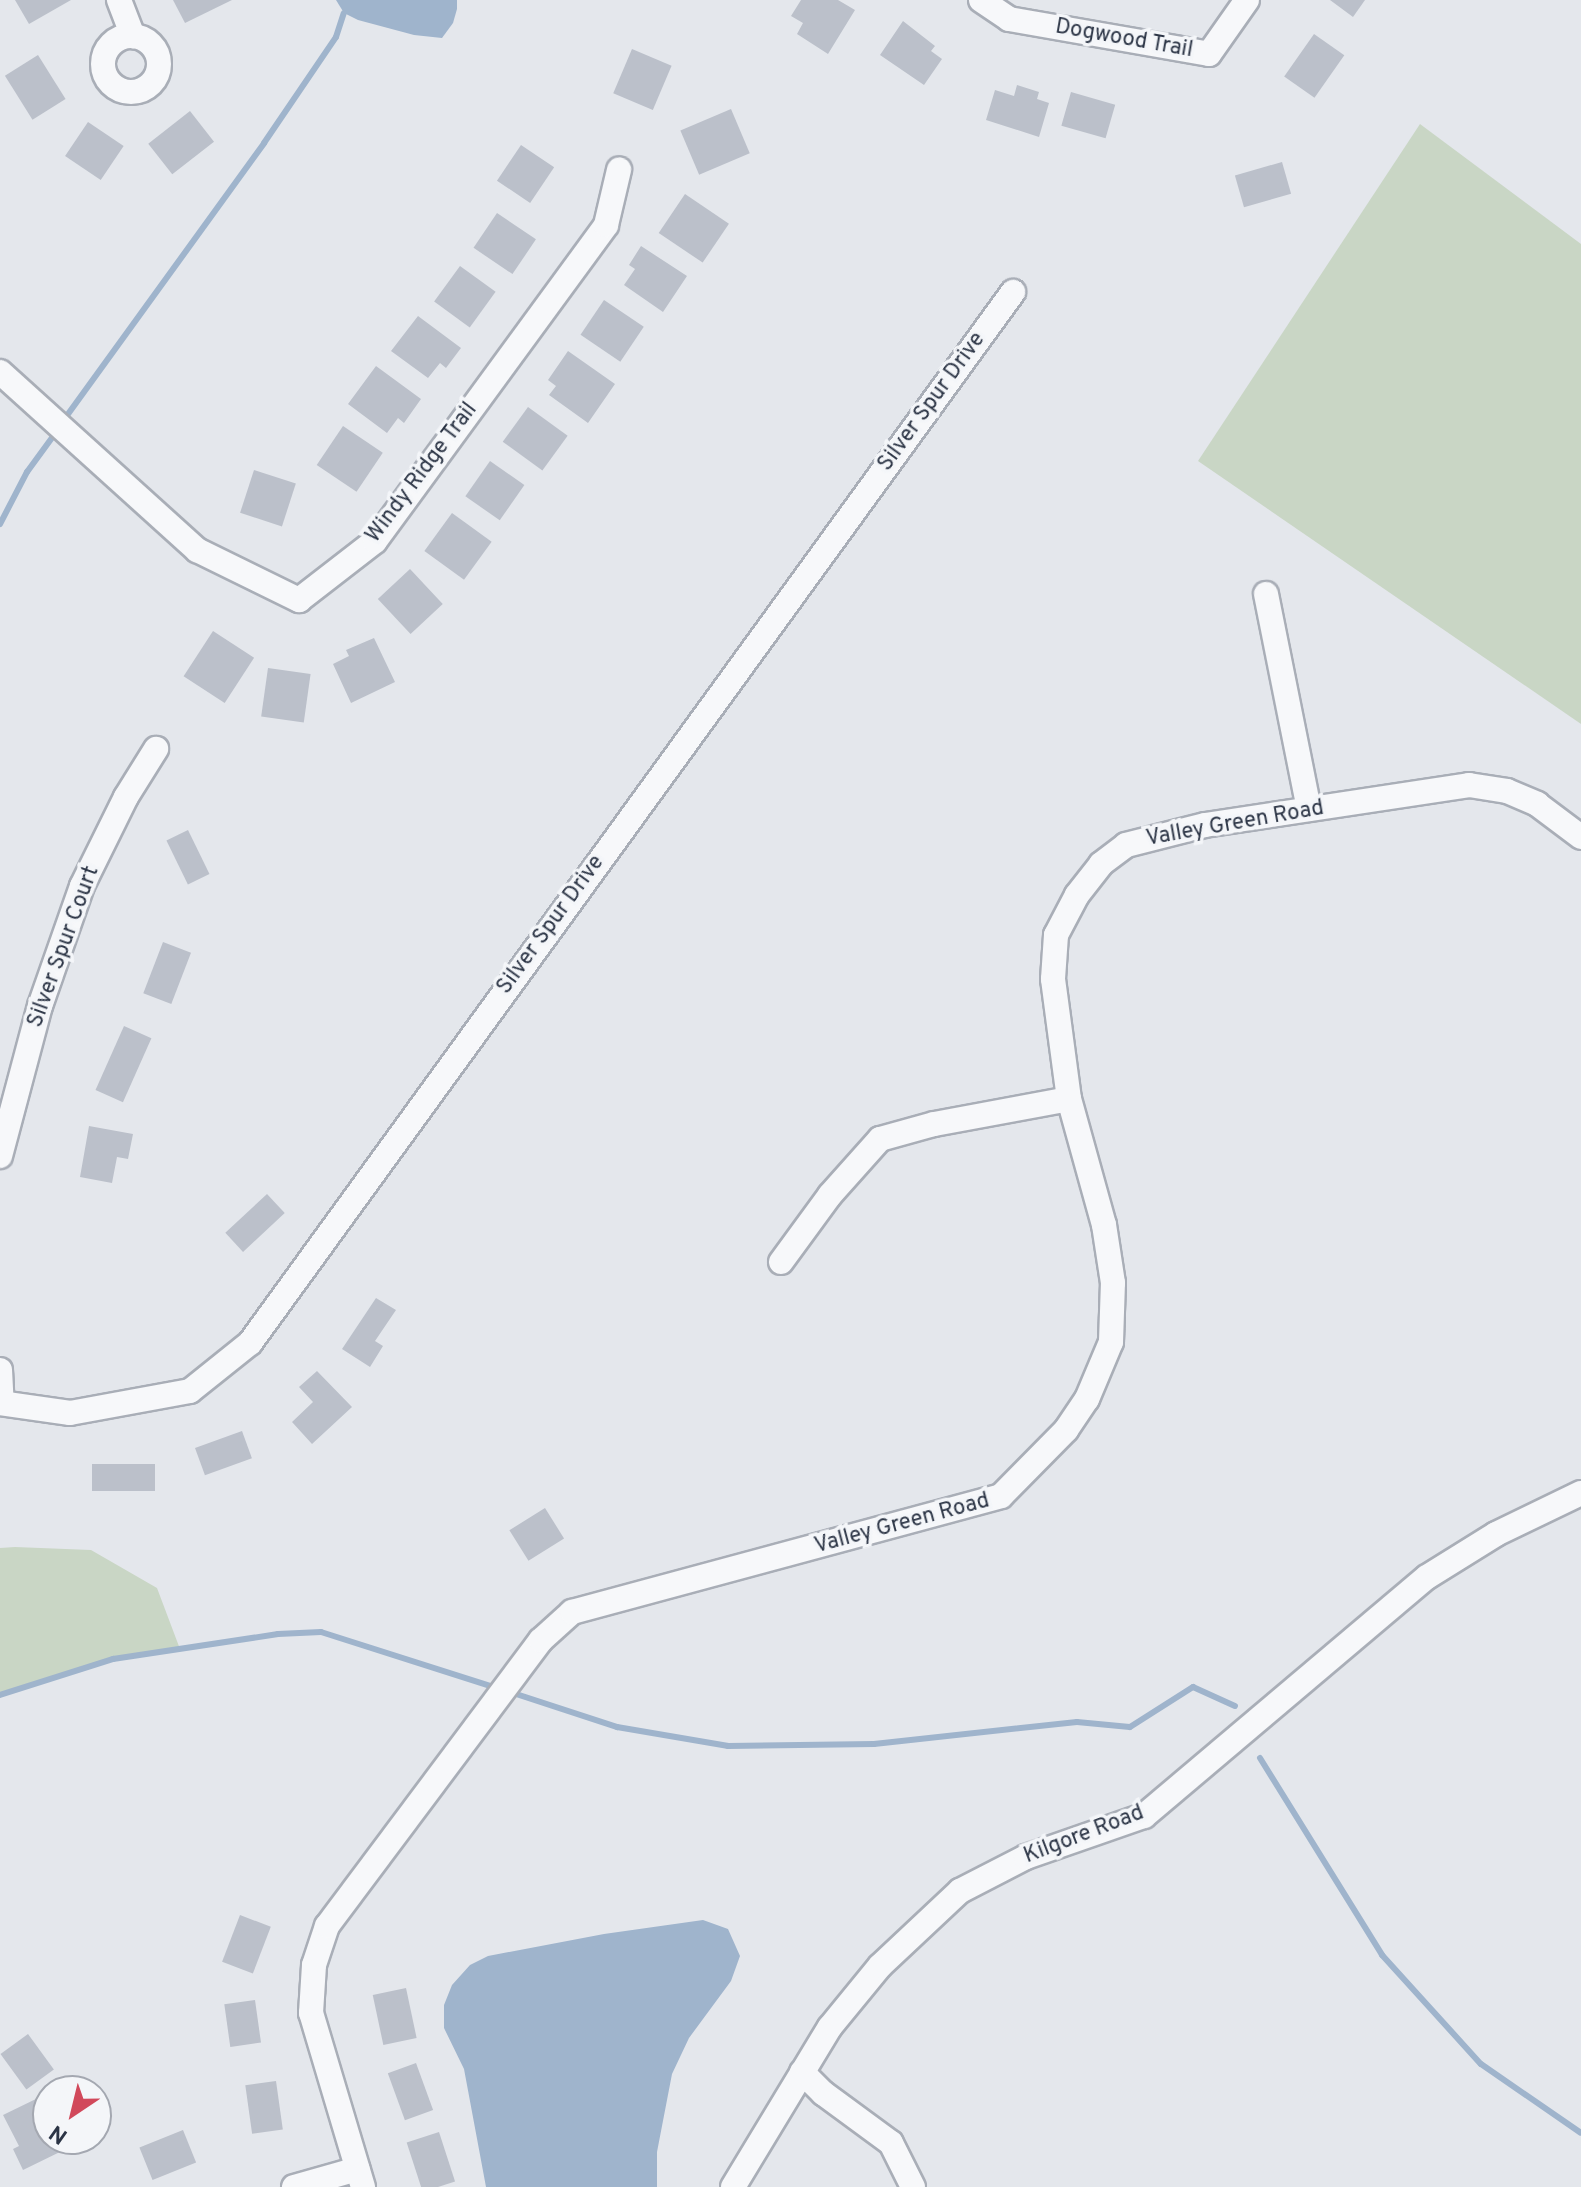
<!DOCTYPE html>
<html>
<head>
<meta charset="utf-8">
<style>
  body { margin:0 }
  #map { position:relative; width:1581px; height:2187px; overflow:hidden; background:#e4e7ec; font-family:Overpass,sans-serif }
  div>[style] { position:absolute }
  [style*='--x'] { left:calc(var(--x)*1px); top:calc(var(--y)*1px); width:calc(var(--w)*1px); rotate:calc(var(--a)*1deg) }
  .green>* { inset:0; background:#c9d6c5 }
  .water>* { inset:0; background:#9fb4cc }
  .stream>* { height:6px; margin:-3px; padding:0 3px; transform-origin:3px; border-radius:3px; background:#9fb4cc }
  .building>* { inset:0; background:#bbc0ca; transform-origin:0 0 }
  .roads { filter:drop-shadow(2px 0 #a9aeb7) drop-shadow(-2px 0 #a9aeb7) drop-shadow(0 2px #a9aeb7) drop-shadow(0 -2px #a9aeb7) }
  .minor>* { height:24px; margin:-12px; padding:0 12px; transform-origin:12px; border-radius:12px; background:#f7f8fa }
  .minor>.ring { margin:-12px; padding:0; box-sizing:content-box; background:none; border:24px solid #f7f8fa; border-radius:50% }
  span { translate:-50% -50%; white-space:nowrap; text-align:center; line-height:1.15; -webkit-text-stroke:7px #f4f6f9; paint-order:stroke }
  .street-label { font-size:22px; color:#2b3445 }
  .north { position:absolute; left:32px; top:2075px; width:80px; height:80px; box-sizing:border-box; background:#f4f6f9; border:2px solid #a4a8b1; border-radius:50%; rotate:215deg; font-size:22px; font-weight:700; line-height:32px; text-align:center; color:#2b3445 }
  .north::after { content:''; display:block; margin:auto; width:28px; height:36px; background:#d1495b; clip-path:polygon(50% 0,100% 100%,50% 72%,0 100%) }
</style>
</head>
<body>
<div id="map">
  <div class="green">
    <div style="clip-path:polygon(1420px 124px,1581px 244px,1581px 724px,1198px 461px)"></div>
    <div style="clip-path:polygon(15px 1547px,91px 1550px,157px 1588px,180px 1649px,102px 1661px,0 1695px,0 1548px)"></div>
  </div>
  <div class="water">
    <div style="clip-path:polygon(336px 0,457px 0,457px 9px,453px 23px,442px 38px,414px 35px,358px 20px,344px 13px)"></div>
    <div style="clip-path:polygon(703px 1920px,728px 1929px,740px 1956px,731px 1981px,689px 2038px,672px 2074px,657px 2152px,657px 2187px,486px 2187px,464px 2069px,444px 2028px,444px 2005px,452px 1985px,470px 1965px,488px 1956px,604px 1934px)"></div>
  </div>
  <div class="stream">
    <div style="--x:63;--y:421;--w:343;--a:-54.1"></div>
    <div style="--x:264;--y:143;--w:128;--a:-55.8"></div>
    <div style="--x:336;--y:37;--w:25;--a:-72"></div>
    <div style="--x:0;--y:524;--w:59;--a:-62.6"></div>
    <div style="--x:27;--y:472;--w:51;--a:-53.8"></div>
    <div style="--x:510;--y:1692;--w:113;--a:18.1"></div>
    <div style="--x:617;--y:1727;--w:113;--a:9.7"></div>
    <div style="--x:728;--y:1746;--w:146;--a:-0.8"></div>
    <div style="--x:874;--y:1744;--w:204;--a:-6.2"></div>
    <div style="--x:1077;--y:1722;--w:53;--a:5.4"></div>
    <div style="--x:1130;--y:1727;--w:75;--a:-32.4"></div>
    <div style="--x:1193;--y:1687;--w:46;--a:24.3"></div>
    <div style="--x:0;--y:1695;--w:119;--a:-17.7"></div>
    <div style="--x:113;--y:1659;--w:167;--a:-8.6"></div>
    <div style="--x:278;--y:1634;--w:43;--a:-2.7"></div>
    <div style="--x:321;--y:1632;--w:184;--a:17.7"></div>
    <div style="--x:1260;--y:1758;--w:232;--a:58.2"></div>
    <div style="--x:1382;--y:1955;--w:147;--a:47.8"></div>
    <div style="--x:1481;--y:2064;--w:121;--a:34.6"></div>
  </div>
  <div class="building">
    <div style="clip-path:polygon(15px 0,71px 0,29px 24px)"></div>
    <div style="clip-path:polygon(173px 0,232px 0,185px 23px)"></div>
    <div style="clip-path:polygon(801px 0,838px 0,855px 10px,828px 54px,797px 34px,803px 23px,791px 16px)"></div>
    <div style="clip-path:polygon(1330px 0,1365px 0,1353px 17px)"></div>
    <div style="clip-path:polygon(903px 21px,935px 46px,931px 51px,942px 59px,924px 85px,880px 55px)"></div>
    <div style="left:1314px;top:34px;width:37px;height:52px;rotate:35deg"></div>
    <div style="left:632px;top:49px;width:43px;height:48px;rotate:23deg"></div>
    <div style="left:38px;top:55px;width:52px;height:39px;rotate:58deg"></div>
    <div style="clip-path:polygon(1017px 85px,1039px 92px,1037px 99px,1049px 103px,1039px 137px,986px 120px,995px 90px,1014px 96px)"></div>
    <div style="left:1071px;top:92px;width:46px;height:35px;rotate:16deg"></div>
    <div style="left:731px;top:109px;width:48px;height:55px;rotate:67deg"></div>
    <div style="left:190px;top:111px;width:39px;height:53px;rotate:52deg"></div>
    <div style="left:88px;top:122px;width:43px;height:41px;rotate:34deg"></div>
    <div style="left:521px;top:145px;width:40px;height:43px;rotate:34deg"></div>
    <div style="left:1282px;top:162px;width:33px;height:49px;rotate:74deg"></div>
    <div style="left:685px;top:194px;width:53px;height:47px;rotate:34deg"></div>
    <div style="left:497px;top:213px;width:47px;height:42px;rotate:34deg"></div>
    <div style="clip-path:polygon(641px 246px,687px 276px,663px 312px,624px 285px,635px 269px,629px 265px)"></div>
    <div style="left:460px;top:266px;width:44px;height:44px;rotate:36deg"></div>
    <div style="left:604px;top:300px;width:48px;height:42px;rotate:34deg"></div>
    <div style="clip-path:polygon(418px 316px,461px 348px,446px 368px,440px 363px,428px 378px,391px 351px)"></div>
    <div style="clip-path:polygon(568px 351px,615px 384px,588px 423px,549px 395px,556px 386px,548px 380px)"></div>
    <div style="clip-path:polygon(376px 366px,421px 399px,404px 423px,398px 418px,387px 433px,348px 404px)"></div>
    <div style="left:528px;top:407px;width:49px;height:43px;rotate:36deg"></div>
    <div style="left:343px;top:426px;width:48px;height:47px;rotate:34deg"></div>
    <div style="left:490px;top:461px;width:42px;height:43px;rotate:35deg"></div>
    <div style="left:254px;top:470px;width:44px;height:45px;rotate:18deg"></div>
    <div style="left:452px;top:513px;width:49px;height:47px;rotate:36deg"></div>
    <div style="left:410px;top:569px;width:48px;height:44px;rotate:47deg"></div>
    <div style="left:213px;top:631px;width:49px;height:54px;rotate:33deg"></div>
    <div style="clip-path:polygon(374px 638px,395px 682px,351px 703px,333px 664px,349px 656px,346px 650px)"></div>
    <div style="left:268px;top:668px;width:43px;height:49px;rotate:8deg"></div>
    <div style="left:188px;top:830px;width:49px;height:24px;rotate:64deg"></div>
    <div style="left:163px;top:942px;width:30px;height:55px;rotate:21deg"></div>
    <div style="left:124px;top:1026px;width:30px;height:70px;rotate:24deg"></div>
    <div style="clip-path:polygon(89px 1126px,133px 1134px,128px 1159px,117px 1157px,112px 1183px,80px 1177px)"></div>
    <div style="left:267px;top:1194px;width:26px;height:57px;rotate:47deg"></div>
    <div style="clip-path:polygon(376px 1298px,396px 1310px,375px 1341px,383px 1346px,370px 1367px,342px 1349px)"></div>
    <div style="clip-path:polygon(317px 1371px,352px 1407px,312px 1444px,292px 1422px,313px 1402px,299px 1387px)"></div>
    <div style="left:242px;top:1431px;width:29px;height:50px;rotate:70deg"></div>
    <div style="left:155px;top:1464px;width:27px;height:63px;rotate:90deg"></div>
    <div style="left:545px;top:1508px;width:36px;height:42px;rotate:58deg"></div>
    <div style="left:240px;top:1915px;width:33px;height:50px;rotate:21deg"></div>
    <div style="left:406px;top:1988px;width:51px;height:34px;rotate:78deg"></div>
    <div style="left:255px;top:2000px;width:43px;height:31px;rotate:82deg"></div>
    <div style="left:28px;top:2034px;width:44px;height:34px;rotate:54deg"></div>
    <div style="left:416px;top:2063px;width:50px;height:30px;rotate:70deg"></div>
    <div style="left:276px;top:2081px;width:49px;height:31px;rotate:82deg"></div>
    <div style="clip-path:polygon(40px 2097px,48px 2113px,48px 2139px,61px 2139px,66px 2149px,23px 2170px,13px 2149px,19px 2146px,3px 2115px)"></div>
    <div style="left:183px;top:2130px;width:35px;height:47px;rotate:68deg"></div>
    <div style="left:439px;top:2132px;width:52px;height:34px;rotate:72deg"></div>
  </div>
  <div class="roads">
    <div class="minor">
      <div style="--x:119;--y:0;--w:39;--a:69"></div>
      <div style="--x:981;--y:0;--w:34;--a:34"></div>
      <div style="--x:1009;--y:19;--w:203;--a:9.9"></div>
      <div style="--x:1209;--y:54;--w:66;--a:-54.9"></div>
      <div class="ring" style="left:103px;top:36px;width:32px;height:32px"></div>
      <div style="--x:0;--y:372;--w:266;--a:42.1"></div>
      <div style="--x:197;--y:550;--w:114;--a:26.1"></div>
      <div style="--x:299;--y:600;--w:96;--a:-37.8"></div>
      <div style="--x:375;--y:541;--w:391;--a:-53.8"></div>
      <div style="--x:606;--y:225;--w:57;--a:-76.7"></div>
      <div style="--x:1266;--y:594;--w:219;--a:78.7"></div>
      <div style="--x:0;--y:1156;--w:155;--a:-75.1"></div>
      <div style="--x:40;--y:1006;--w:127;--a:-70.7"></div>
      <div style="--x:82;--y:886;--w:99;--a:-63.7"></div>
      <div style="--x:126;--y:797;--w:57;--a:-58"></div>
      <div style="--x:781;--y:1262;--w:83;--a:-53.8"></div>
      <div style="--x:830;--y:1195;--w:75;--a:-48.2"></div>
      <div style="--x:880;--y:1139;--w:56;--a:-15.5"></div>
      <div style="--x:934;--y:1124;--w:137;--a:-10.5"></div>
      <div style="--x:0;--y:1370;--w:33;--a:87"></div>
      <div style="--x:0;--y:1403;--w:71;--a:8.1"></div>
      <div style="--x:70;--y:1413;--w:122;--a:-10.4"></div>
      <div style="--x:190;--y:1391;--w:77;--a:-38.7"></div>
      <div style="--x:250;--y:1343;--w:1299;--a:-54.02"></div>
      <div style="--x:802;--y:2072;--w:30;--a:45"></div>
      <div style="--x:823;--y:2093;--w:84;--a:36.3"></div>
      <div style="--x:891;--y:2143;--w:49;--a:63.4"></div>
      <div style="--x:294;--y:2187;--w:66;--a:-15.9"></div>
      <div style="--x:363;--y:2187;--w:182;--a:-106.6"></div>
      <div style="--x:311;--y:2013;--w:48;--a:-86.4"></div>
      <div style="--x:314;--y:1965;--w:41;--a:-71.6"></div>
      <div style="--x:327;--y:1926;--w:357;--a:-53.2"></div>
      <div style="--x:541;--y:1640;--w:42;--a:-42.1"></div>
      <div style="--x:572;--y:1612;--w:444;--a:-15.1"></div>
      <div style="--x:1001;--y:1496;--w:93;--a:-45.4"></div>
      <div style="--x:1066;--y:1430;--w:37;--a:-56"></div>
      <div style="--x:1087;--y:1399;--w:62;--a:-67.2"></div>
      <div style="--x:1111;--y:1342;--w:59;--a:-88.1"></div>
      <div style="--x:1113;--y:1283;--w:59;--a:-98.8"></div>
      <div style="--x:1104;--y:1225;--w:131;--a:-105.5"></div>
      <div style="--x:1069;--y:1099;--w:121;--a:-97.6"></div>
      <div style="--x:1053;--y:979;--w:44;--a:-86.1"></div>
      <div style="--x:1056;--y:935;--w:45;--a:-62.3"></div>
      <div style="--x:1077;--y:895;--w:39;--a:-52"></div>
      <div style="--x:1101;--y:864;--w:31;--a:-37"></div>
      <div style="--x:1126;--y:845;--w:81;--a:-14.2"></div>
      <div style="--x:1205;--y:825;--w:267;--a:-8.6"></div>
      <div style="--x:1469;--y:785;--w:38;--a:9"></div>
      <div style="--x:1507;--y:791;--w:33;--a:23"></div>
      <div style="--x:1537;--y:804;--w:55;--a:36.9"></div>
      <div style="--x:733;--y:2187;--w:187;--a:-58.8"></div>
      <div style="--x:830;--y:2027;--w:79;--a:-50.7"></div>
      <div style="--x:880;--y:1966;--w:110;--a:-43.2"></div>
      <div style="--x:960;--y:1891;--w:74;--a:-27.3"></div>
      <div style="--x:1026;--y:1857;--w:125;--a:-19.2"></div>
      <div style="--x:1144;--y:1816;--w:370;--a:-40.2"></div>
      <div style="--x:1427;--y:1577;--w:81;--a:-31.9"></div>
      <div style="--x:1496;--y:1534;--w:94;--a:-25.8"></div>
    </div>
  </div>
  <div class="street-label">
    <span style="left:1124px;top:39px;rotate:10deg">Dogwood Trail</span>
    <span style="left:932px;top:402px;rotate:-54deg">Silver Spur Drive</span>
    <span style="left:422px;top:473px;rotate:-53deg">Windy Ridge Trail</span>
    <span style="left:1235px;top:824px;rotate:-10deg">Valley Green Road</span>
    <span style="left:551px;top:925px;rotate:-54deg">Silver Spur Drive</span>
    <span style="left:64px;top:947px;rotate:-70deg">Silver Spur Court</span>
    <span style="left:902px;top:1524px;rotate:-15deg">Valley Green Road</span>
    <span style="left:1084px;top:1835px;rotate:-21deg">Kilgore Road</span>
  </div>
  <div class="north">N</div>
</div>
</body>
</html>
